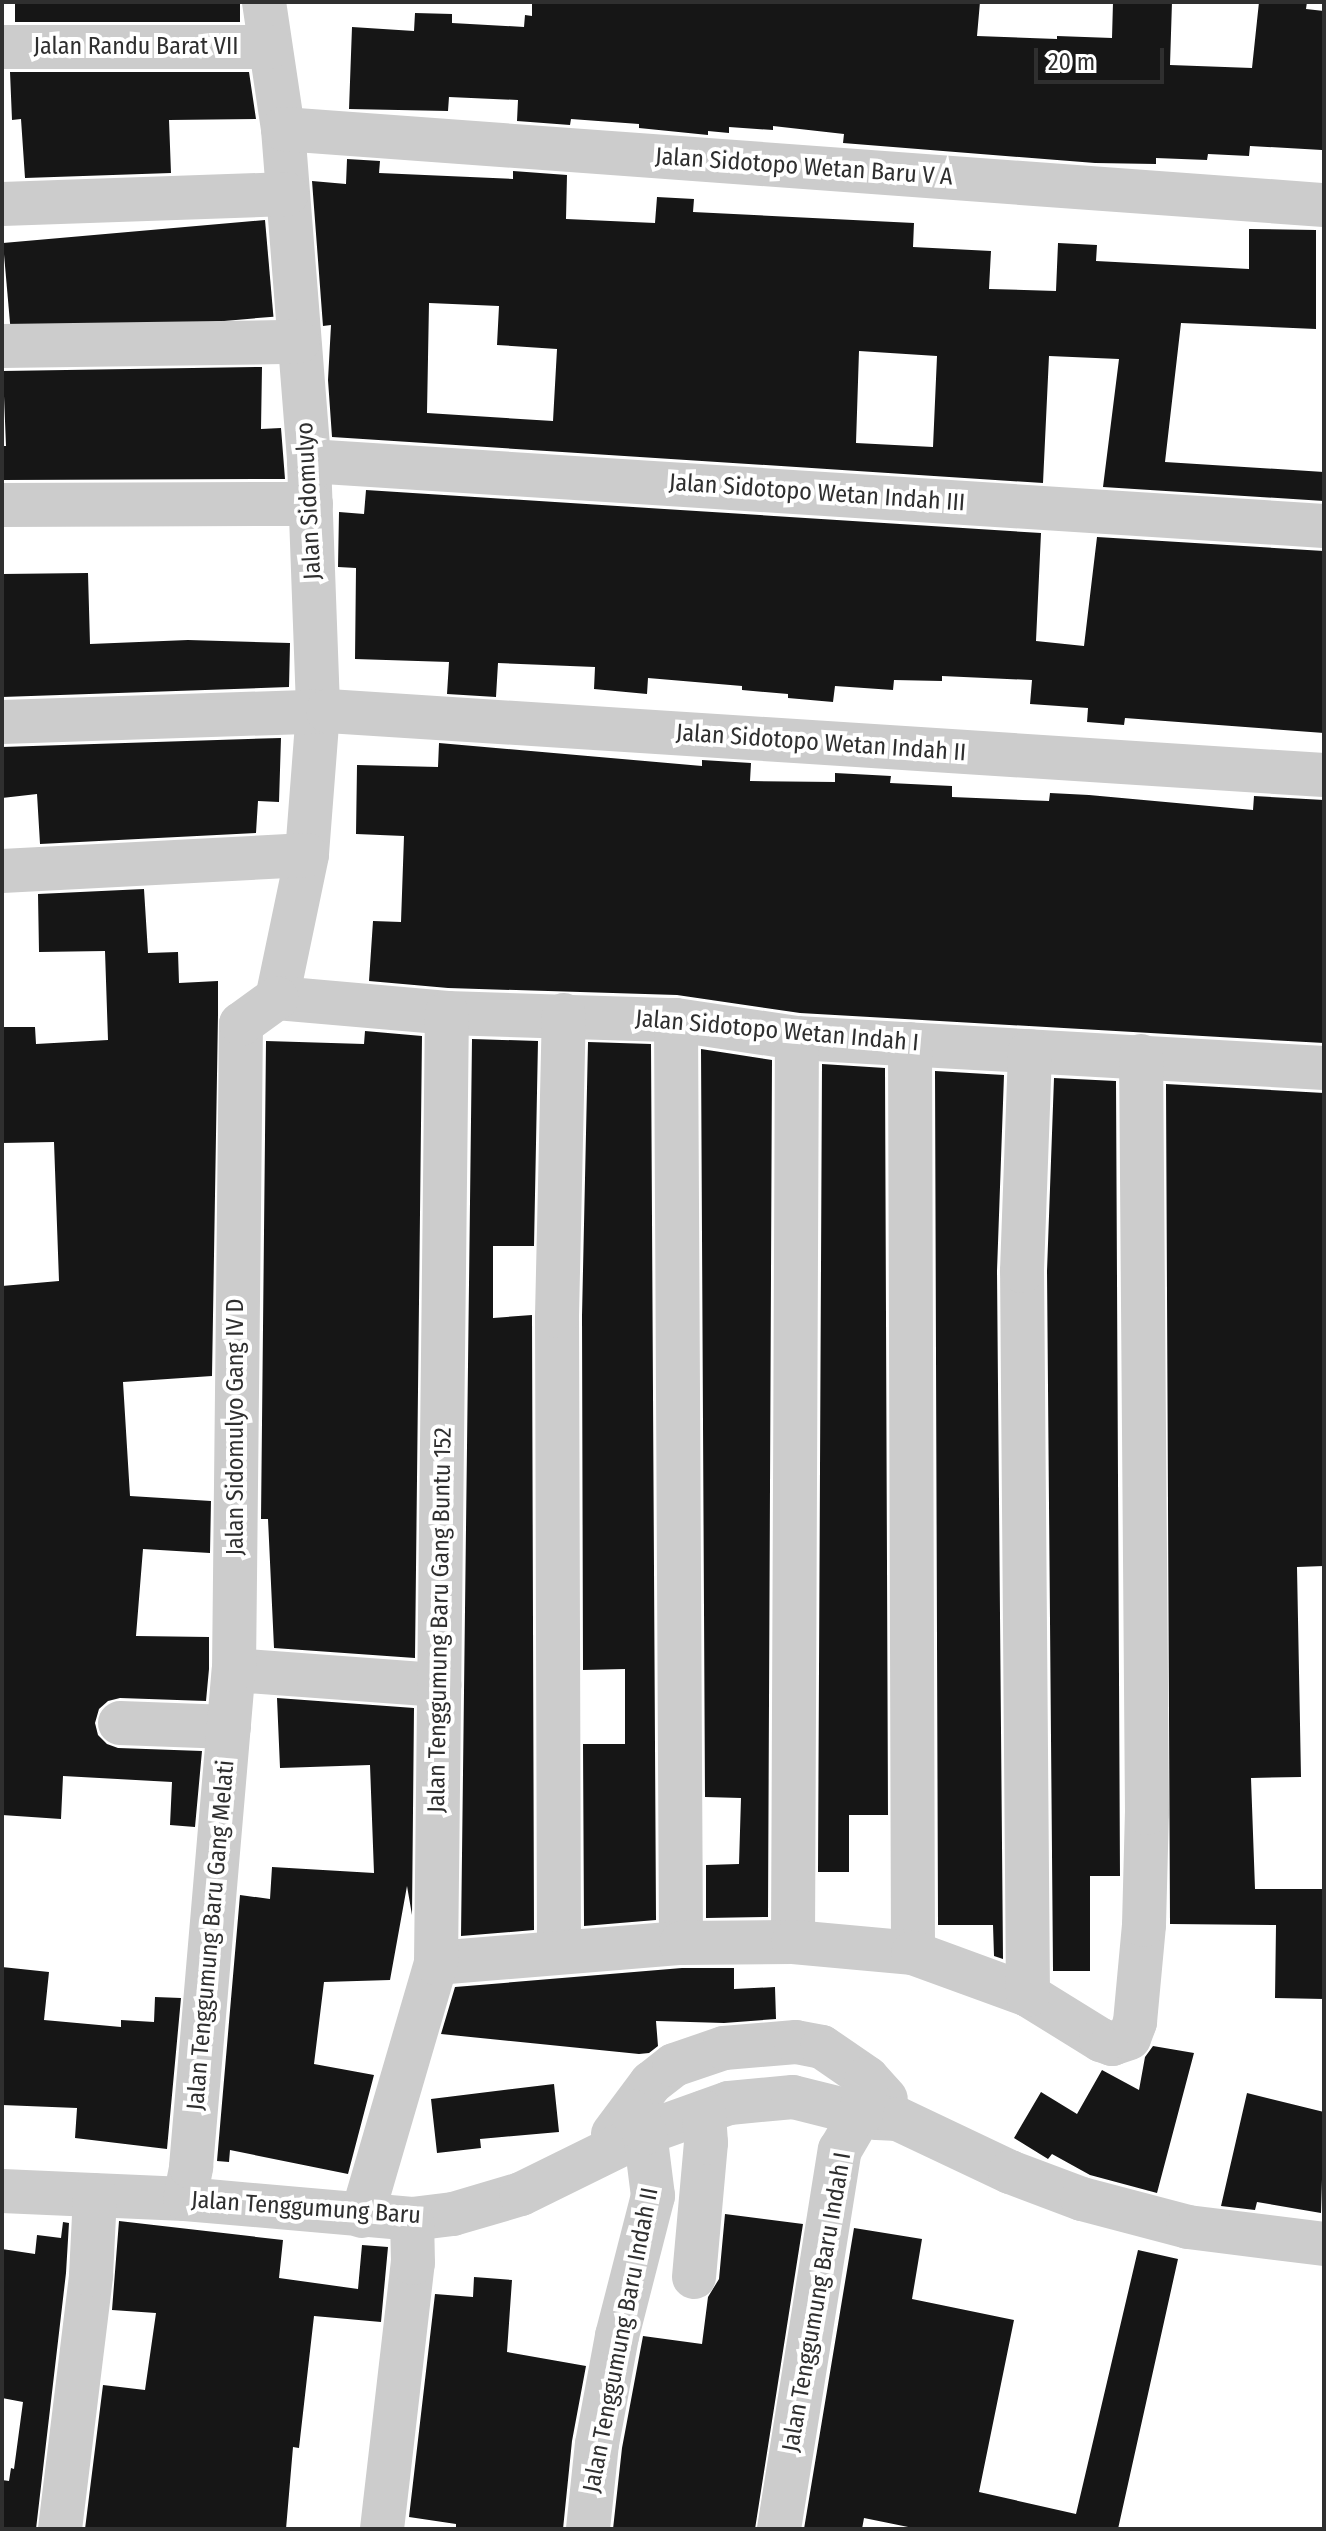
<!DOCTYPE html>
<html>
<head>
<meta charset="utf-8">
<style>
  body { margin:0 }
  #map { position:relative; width:1326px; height:2531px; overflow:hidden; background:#fff; font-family:"Fira Sans Condensed",sans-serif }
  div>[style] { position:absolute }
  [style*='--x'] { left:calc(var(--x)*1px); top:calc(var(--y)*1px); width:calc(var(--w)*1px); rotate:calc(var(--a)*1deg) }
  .building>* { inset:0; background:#161616; transform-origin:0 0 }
  .minor>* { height:44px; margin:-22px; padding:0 22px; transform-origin:22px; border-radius:22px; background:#ccc }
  span { translate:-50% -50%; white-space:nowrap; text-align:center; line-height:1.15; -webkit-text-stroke:8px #fff; paint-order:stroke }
  .street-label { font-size:24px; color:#2f2f2f }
  .frame { position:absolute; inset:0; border:4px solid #2f2f2f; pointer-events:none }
  .scale { position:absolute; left:1034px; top:48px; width:130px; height:36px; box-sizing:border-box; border:4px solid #2f2f2f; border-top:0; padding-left:10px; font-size:24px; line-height:28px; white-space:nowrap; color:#2f2f2f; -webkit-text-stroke:6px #fff; paint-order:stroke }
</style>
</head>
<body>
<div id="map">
  <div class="building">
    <div style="left:15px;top:2px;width:225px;height:20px"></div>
    <div style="clip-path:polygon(532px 2px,980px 2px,977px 36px,1057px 39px,1057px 36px,1112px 38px,1113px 2px,1172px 2px,1170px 65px,1252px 68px,1259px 2px,1307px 2px,1306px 9px,1324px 11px,1322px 150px,1250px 146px,1249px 156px,1208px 154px,1207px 160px,1156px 158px,1156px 164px,1095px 163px,843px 143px,844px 134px,773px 126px,773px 130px,729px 127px,729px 133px,708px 131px,708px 135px,639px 128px,639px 124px,571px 119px,570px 125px,517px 121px,518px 100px,449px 97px,448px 111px,349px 109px,352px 27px,414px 31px,415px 13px,452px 14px,452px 23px,524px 27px,525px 15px,532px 16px)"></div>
    <div style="clip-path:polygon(10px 72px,249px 72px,256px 119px,169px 120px,171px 173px,25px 178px,21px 119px,12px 120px)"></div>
    <div style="clip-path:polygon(evenodd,347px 159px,380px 161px,379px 173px,513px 179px,513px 171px,567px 175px,566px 219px,655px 223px,657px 197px,694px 199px,693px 212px,914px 223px,913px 247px,991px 251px,989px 289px,1056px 291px,1058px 243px,1097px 245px,1096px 261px,1249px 269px,1249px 229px,1316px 230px,1316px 329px,1181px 323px,1165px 462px,1324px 472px,1324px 501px,1103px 487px,1119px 359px,1049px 356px,1043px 483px,332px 437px,328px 380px,331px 325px,323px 326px,312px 181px,346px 184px,347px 159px,429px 303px,499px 306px,497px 345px,557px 349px,553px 421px,427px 413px,429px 303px,347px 159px,859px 351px,937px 356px,933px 447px,856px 443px,859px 351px)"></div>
    <div style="left:265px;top:220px;width:97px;height:263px;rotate:85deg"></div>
    <div style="clip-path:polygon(262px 367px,261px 429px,281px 428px,285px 479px,2px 480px,2px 446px,6px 446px,3px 371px)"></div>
    <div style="clip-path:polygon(366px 490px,1041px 533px,1036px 641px,1084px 646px,1097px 537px,1324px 551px,1324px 733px,1125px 718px,1124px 725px,1087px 722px,1088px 708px,1030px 704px,1032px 680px,942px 676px,942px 681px,894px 680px,893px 690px,835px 686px,833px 702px,788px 698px,788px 694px,742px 690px,742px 686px,648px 678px,647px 694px,594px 689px,595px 667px,498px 663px,496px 697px,447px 694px,449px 662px,355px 659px,356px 568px,338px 567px,339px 512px,364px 514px)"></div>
    <div style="clip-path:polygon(88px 573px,90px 644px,188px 640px,290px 643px,289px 687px,2px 697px,2px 574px)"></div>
    <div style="clip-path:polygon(281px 738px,279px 802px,258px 801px,256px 833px,40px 844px,37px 794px,2px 798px,2px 747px)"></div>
    <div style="clip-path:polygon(439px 743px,702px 766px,702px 760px,751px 763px,750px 781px,835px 782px,835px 773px,891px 776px,890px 783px,952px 786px,952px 797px,1049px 801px,1050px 793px,1089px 795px,1253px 810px,1254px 796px,1324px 800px,1324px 1043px,800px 1013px,677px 995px,448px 988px,369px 981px,373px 921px,401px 922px,404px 836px,356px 834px,357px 765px,438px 767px)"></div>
    <div style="clip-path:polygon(144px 889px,148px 953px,178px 952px,179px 983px,218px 981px,218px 1015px,212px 1376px,123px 1382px,130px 1496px,211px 1501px,210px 1553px,143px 1549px,136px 1636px,209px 1637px,209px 1669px,206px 1701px,120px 1698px,108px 1701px,99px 1709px,95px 1723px,98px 1735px,107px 1744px,118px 1748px,202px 1751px,195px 1827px,170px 1825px,172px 1782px,63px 1776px,61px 1819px,2px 1815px,2px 1286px,59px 1281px,54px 1142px,2px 1143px,2px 1027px,35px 1027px,36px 1044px,108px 1040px,105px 951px,39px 952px,38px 894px)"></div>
    <div style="clip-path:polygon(365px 1031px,422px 1036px,415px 1658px,274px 1648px,268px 1519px,261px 1519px,266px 1041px,364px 1044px)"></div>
    <div style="clip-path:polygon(472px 1039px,538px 1041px,534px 1246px,493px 1246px,493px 1318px,532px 1315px,534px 1930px,461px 1936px)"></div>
    <div style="clip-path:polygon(588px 1042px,651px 1044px,656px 1920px,584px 1926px,583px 1744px,625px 1744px,625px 1669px,583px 1670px,582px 1316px)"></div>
    <div style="clip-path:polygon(701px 1049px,772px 1060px,768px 1917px,706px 1918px,706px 1865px,739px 1864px,741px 1798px,705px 1797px)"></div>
    <div style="clip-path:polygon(822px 1064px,885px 1068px,888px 1815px,849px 1815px,849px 1872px,818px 1872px)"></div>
    <div style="clip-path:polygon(935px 1071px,1004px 1075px,997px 1271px,1003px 1959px,994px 1956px,993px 1925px,938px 1925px)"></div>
    <div style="clip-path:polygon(1054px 1078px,1116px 1081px,1120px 1876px,1090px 1876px,1090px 1971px,1053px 1971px,1047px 1271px)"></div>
    <div style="clip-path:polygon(1166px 1084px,1324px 1093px,1324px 1566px,1297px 1567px,1301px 1777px,1251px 1778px,1255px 1889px,1324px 1889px,1324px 1999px,1275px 1998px,1276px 1925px,1170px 1924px)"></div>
    <div style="clip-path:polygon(277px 1698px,414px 1708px,412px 1915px,407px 1886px,390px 1980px,324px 1982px,314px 2064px,374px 2075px,348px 2174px,230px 2150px,229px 2162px,217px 2161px,240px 1895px,270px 1899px,272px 1867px,374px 1873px,370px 1765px,280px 1768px)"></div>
    <div style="clip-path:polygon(2px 1967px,49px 1972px,44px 2020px,121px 2027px,121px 2020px,154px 2022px,155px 1997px,181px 1998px,167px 2149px,75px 2138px,77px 2108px,2px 2105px)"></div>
    <div style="clip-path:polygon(682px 1968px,734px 1968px,734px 1989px,775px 1987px,776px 2019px,724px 2023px,656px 2021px,658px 2046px,649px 2053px,639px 2054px,441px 2034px,455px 1987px)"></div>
    <div style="clip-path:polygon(1153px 2046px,1194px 2053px,1157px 2193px,1090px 2175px,1052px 2154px,1048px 2159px,1014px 2138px,1041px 2092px,1077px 2114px,1102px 2070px,1139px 2090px,1145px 2057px)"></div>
    <div style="clip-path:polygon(554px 2084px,559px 2132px,480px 2139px,481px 2148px,437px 2153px,431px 2099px)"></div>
    <div style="clip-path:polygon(1247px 2093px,1324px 2112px,1321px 2213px,1257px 2202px,1255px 2210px,1221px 2206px)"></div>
    <div style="clip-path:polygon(725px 2214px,803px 2224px,755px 2529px,613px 2529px,622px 2448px,643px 2336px,702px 2344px,708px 2297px,719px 2279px)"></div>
    <div style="clip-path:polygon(119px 2221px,283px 2240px,279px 2278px,358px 2289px,362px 2245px,388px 2247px,381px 2322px,314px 2316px,299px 2448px,293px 2447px,286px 2529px,85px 2529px,103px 2385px,145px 2390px,156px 2313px,112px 2310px)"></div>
    <div style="clip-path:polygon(63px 2222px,69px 2223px,66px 2273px,36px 2529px,2px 2529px,2px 2480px,9px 2481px,11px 2468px,14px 2469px,23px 2402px,2px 2398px,2px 2249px,35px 2254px,37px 2235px,61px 2238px)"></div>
    <div style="clip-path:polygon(854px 2228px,922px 2239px,912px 2299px,1014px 2320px,979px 2492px,1076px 2514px,1138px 2250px,1178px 2259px,1118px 2529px,918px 2529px,864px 2518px,862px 2529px,804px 2529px)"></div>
    <div style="clip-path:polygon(474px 2277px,512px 2280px,507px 2352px,586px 2366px,572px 2441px,563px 2529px,456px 2529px,456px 2524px,409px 2517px,435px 2294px,473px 2297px)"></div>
  </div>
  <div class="minor">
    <div style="--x:264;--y:2;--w:128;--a:81.5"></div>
    <div style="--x:283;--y:129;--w:333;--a:85.5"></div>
    <div style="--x:309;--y:461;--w:250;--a:87.9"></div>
    <div style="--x:318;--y:711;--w:144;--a:94.4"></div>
    <div style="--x:307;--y:855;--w:146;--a:101.8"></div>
    <div style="--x:2;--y:47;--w:268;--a:0"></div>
    <div style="--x:283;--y:129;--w:1044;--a:4.18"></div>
    <div style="--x:2;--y:204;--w:285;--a:-2"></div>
    <div style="--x:2;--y:346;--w:296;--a:-0.8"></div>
    <div style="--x:309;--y:461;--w:1017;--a:3.66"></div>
    <div style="--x:2;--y:505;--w:309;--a:-0.2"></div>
    <div style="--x:2;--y:722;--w:326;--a:-1.9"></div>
    <div style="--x:328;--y:711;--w:998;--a:3.68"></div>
    <div style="--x:2;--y:871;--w:305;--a:-3"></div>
    <div style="--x:277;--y:998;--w:171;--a:5"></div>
    <div style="--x:447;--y:1013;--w:229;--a:1.8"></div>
    <div style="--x:676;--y:1020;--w:122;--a:8.5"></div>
    <div style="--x:797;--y:1038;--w:528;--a:3.26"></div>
    <div style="--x:676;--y:1020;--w:923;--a:89.69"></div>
    <div style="--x:910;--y:1044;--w:909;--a:89.81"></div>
    <div style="--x:234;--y:1670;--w:206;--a:4.2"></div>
    <div style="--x:120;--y:1723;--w:109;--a:2.1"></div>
    <div style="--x:793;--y:1942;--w:904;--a:-89.75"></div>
    <div style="--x:559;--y:1952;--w:636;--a:-90.18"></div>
    <div style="--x:557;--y:1316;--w:301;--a:-88.7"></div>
    <div style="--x:436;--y:1963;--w:246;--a:-4.7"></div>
    <div style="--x:681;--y:1943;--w:112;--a:-0.5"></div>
    <div style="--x:793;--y:1942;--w:121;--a:5.2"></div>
    <div style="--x:913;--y:1953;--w:122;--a:20.1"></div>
    <div style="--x:1028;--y:1995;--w:86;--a:31.7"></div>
    <div style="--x:1101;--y:2040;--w:12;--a:20"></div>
    <div style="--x:1112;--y:2044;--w:18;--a:-19"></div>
    <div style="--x:1129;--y:2038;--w:17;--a:-69"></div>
    <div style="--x:1135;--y:2022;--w:97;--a:-84.7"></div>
    <div style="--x:1144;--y:1925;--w:112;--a:-88.5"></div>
    <div style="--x:1147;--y:1813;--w:757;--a:-90.45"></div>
    <div style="--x:1028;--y:1995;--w:724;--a:-90.47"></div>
    <div style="--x:1022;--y:1271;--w:220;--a:-87.9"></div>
    <div style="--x:613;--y:2134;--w:64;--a:-53.3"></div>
    <div style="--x:651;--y:2083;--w:29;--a:-38"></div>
    <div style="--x:674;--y:2065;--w:53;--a:-18.8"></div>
    <div style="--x:724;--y:2048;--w:72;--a:-4.8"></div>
    <div style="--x:796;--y:2042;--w:26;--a:11"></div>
    <div style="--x:822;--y:2047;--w:55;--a:34.6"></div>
    <div style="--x:867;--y:2078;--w:28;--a:48"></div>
    <div style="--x:2;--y:2191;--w:183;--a:2.5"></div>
    <div style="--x:185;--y:2199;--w:228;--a:5"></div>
    <div style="--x:412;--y:2219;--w:41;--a:-7"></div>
    <div style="--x:453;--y:2214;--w:71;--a:-16.4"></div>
    <div style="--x:521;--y:2194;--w:138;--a:-26.2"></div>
    <div style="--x:645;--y:2133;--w:89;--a:-19.7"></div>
    <div style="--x:729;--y:2103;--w:64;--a:-5.4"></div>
    <div style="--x:793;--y:2097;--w:87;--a:14"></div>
    <div style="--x:877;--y:2118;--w:21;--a:3"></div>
    <div style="--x:898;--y:2119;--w:124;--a:25.3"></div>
    <div style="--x:1010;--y:2172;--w:77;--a:20.6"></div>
    <div style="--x:1082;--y:2199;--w:110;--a:14.8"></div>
    <div style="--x:1188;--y:2227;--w:137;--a:7.1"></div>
    <div style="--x:185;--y:2199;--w:33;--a:-79"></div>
    <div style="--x:191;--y:2167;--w:499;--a:-85.1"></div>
    <div style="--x:234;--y:1670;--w:646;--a:-89.38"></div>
    <div style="--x:241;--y:1024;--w:44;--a:-35.8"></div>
    <div style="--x:362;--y:2216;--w:264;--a:-73.7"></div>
    <div style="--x:436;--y:1963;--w:950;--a:-89.34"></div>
    <div style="--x:694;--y:2277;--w:135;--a:-84.9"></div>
    <div style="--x:706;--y:2143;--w:31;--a:-94"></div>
    <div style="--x:60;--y:2529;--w:256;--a:-83"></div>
    <div style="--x:91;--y:2275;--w:80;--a:-87.1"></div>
    <div style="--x:382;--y:2529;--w:268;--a:-83.4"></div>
    <div style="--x:413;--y:2263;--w:44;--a:-91.3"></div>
    <div style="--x:588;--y:2529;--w:85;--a:-84"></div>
    <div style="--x:597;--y:2444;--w:110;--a:-79.5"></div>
    <div style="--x:617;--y:2336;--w:145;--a:-75.6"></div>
    <div style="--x:653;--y:2196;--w:64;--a:-97.2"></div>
    <div style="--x:645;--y:2133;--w:26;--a:-122"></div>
    <div style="--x:779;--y:2529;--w:384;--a:-80.9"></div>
    <div style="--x:840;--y:2150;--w:42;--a:-59.7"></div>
    <div style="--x:861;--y:2114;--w:36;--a:-81"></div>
  </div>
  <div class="street-label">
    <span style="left:136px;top:47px">Jalan Randu Barat VII</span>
    <span style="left:804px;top:167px;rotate:4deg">Jalan Sidotopo Wetan Baru V A</span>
    <span style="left:817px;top:493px;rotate:4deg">Jalan Sidotopo Wetan Indah III</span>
    <span style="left:309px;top:501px;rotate:-93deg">Jalan Sidomulyo</span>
    <span style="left:821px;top:743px;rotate:4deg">Jalan Sidotopo Wetan Indah II</span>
    <span style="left:777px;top:1031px;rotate:5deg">Jalan Sidotopo Wetan Indah I</span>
    <span style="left:236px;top:1427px;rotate:-90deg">Jalan Sidomulyo Gang IV D</span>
    <span style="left:440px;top:1620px;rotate:-89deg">Jalan Tenggumung Baru Gang Buntu 152</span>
    <span style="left:211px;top:1935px;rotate:-85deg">Jalan Tenggumung Baru Gang Melati</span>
    <span style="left:306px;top:2208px;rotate:4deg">Jalan Tenggumung Baru</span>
    <span style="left:817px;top:2302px;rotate:-80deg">Jalan Tenggumung Baru Indah I</span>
    <span style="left:621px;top:2340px;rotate:-79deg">Jalan Tenggumung Baru Indah II</span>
  </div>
  <div class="frame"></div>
  <div class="scale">20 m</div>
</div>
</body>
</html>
